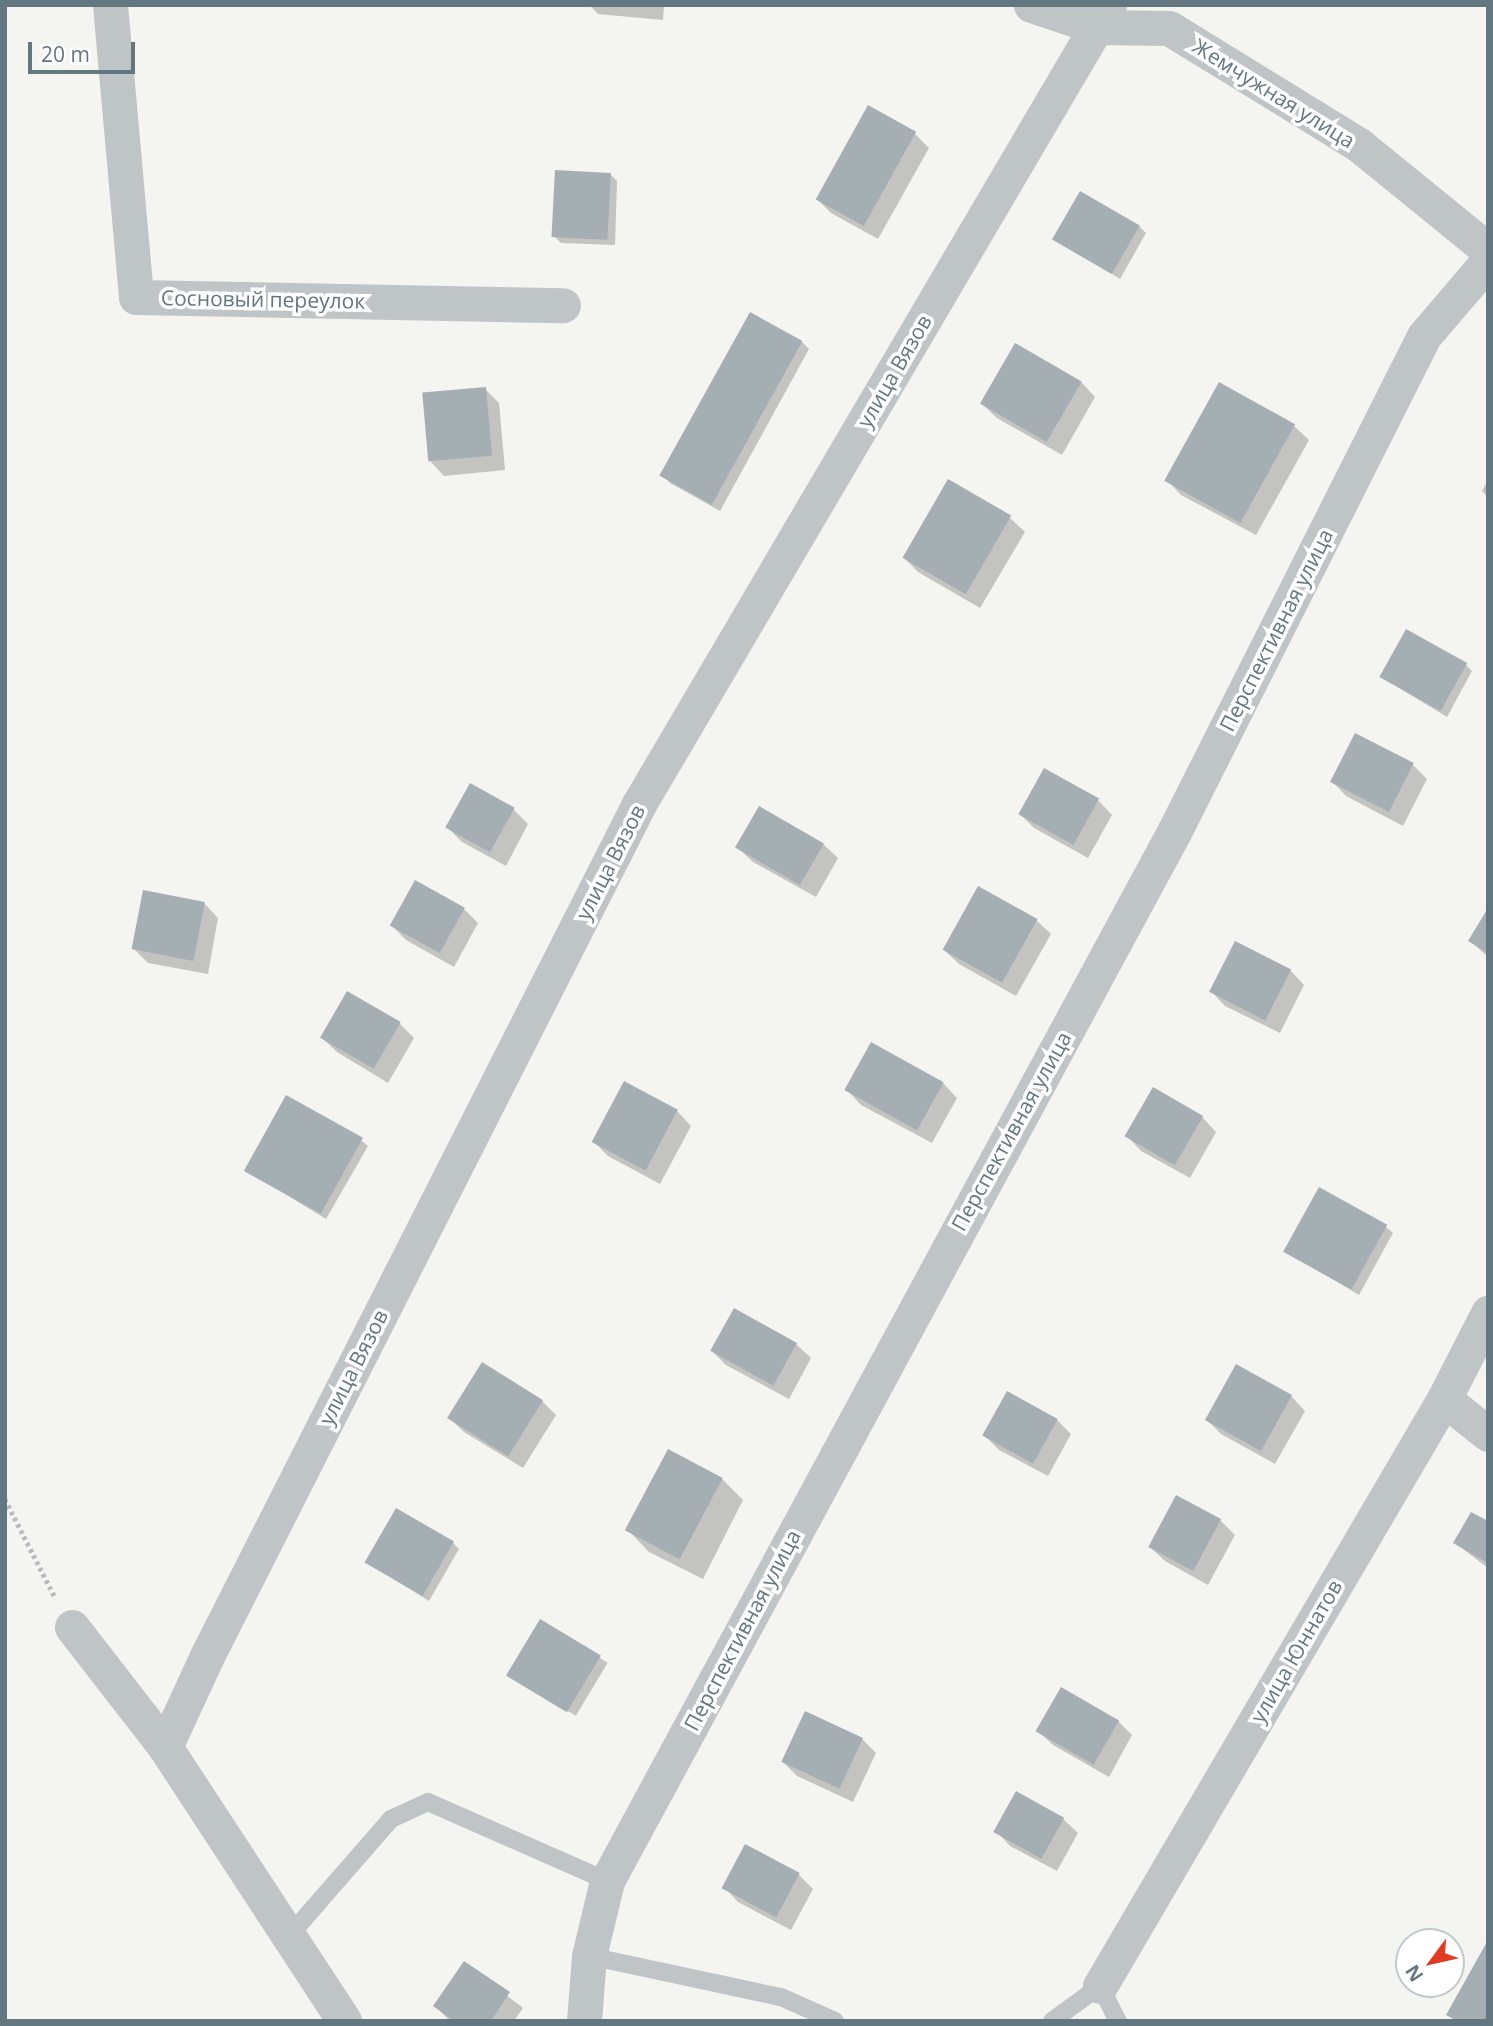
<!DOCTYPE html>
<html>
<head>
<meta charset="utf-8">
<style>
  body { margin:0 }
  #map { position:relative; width:1493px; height:2026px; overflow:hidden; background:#f4f4f0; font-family:"Open Sans",sans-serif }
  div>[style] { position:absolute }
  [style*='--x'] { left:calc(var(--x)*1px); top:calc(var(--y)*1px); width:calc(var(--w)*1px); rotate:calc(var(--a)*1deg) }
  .shadow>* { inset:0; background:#0003; transform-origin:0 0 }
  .building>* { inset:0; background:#a5afb3; transform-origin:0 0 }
  .path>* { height:4.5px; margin-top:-2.25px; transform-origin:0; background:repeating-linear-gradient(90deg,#b9bcbd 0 3.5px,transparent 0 7px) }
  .lane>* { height:18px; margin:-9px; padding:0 9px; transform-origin:9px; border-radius:9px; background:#bfc4c6 }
  .street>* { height:35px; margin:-17.5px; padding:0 17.5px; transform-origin:17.5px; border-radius:17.5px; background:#bfc4c6 }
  span { translate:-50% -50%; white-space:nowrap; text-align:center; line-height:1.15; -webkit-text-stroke:7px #fff; paint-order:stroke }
  .street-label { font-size:21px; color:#637781 }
  .frame { position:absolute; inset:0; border:7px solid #637781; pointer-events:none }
  .north { position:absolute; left:1395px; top:1928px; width:70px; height:70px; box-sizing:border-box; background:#fff; border:2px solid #c1c9cd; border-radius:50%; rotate:237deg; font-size:19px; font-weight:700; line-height:28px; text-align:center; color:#637781 }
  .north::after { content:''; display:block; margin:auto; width:24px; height:32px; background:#e03c24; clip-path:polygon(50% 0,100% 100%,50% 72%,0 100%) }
  .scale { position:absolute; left:28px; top:42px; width:107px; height:32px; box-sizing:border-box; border:4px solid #637781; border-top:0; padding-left:9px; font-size:21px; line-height:24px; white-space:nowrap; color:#637781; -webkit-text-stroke:5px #fff; paint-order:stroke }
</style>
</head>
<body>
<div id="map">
  <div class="shadow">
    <div style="clip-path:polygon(589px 5px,664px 5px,663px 20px,598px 14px)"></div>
    <div style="clip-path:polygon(868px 107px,915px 134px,929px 148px,878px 239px,831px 213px,817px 199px)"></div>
    <div style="clip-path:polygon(610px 174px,617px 181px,615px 245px,561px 243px,554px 236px)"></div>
    <div style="clip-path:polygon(1139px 226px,1146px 233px,1120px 279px,1055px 239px)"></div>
    <div style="clip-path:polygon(802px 342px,809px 349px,720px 511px,670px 483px,663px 476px)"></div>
    <div style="clip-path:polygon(1081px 382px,1095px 397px,1062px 455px,997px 418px,982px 404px)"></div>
    <div style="clip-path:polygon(1219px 384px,1294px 426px,1309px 440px,1256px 535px,1181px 495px,1167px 480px)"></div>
    <div style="clip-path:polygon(485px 389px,499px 403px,505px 470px,444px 476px,430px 461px)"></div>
    <div style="clip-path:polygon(1488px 480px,1488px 497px,1482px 491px)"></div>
    <div style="clip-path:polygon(949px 482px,1010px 518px,1025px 532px,980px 608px,918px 572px,904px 558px)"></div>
    <div style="clip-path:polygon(1466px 665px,1472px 671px,1447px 717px,1381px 677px)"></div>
    <div style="clip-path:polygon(1356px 735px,1413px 765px,1427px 779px,1403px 826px,1346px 796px,1332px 781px)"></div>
    <div style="clip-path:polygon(470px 786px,514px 810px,528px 824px,506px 866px,462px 842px,448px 828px)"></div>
    <div style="clip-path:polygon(1098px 800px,1112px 815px,1088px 858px,1034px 828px,1020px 814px)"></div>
    <div style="clip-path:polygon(823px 844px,838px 858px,816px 897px,753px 862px,738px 848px)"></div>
    <div style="clip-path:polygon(979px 888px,1036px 920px,1051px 934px,1016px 996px,959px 964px,944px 950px)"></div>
    <div style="clip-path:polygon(204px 903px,218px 918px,208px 974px,148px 963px,134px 949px)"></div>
    <div style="clip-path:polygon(464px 909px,478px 923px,454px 967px,406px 940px,392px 926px)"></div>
    <div style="clip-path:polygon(1488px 911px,1488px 957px,1470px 941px)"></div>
    <div style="clip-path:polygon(1290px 970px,1304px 985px,1280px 1033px,1225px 1006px,1211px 991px)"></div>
    <div style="clip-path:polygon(348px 993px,400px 1024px,414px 1038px,388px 1083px,337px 1052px,322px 1038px)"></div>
    <div style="clip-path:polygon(943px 1083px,957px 1098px,932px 1143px,861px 1105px,847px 1090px)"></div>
    <div style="clip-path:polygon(677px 1111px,691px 1126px,660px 1184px,608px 1156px,594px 1142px)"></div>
    <div style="clip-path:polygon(1202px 1117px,1216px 1132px,1190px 1178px,1141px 1151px,1127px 1136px)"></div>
    <div style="clip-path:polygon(361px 1140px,368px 1146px,326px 1219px,246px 1170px)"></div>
    <div style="clip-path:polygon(1386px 1227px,1393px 1233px,1359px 1295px,1285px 1251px)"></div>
    <div style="clip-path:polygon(796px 1344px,811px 1358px,789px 1399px,726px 1365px,712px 1351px)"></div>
    <div style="clip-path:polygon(1291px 1396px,1305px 1411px,1275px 1464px,1221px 1434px,1207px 1420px)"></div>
    <div style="clip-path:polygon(542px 1401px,556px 1415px,523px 1468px,464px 1432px,449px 1418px)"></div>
    <div style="clip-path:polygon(1057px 1420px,1071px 1434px,1048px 1476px,999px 1450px,985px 1436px)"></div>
    <div style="clip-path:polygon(722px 1479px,743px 1500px,703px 1579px,649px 1552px,628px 1530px)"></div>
    <div style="clip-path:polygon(1177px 1497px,1220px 1520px,1235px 1535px,1208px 1585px,1165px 1561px,1150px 1547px)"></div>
    <div style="clip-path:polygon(1488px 1523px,1488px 1568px,1455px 1543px)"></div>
    <div style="clip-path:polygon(453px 1543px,459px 1549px,429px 1601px,366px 1562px)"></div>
    <div style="left:540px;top:1622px;width:79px;height:62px;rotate:31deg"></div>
    <div style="clip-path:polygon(1118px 1721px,1132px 1735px,1109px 1777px,1053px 1745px,1038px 1731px)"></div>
    <div style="clip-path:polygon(862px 1739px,876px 1753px,853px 1802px,797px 1776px,783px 1762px)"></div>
    <div style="clip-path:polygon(1063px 1819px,1078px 1833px,1057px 1871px,1010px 1846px,996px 1831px)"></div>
    <div style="clip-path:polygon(799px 1875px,813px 1889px,791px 1930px,738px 1902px,724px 1887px)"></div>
    <div style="clip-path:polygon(464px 1963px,523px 2008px,514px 2021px,450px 2021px,435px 2006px)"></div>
  </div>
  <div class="building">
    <div style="left:868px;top:105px;width:55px;height:108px;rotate:29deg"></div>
    <div style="left:555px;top:170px;width:56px;height:67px;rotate:3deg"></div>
    <div style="left:1080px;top:191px;width:69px;height:56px;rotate:30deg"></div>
    <div style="left:750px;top:312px;width:60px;height:187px;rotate:29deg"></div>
    <div style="left:1015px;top:343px;width:77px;height:70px;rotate:30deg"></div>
    <div style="left:1219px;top:382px;width:87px;height:113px;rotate:29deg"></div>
    <div style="left:486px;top:387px;width:69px;height:64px;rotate:85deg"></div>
    <div style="left:948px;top:479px;width:73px;height:91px;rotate:30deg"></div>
    <div style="left:1406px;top:629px;width:70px;height:55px;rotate:29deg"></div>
    <div style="left:1355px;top:733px;width:66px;height:55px;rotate:27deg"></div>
    <div style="left:1044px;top:768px;width:63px;height:53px;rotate:29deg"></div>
    <div style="left:470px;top:783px;width:51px;height:51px;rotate:29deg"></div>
    <div style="left:759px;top:806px;width:75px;height:48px;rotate:30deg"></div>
    <div style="left:415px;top:880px;width:57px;height:52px;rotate:29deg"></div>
    <div style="left:978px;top:886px;width:68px;height:73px;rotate:29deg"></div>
    <div style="left:143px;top:890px;width:63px;height:60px;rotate:11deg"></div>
    <div style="clip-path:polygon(1488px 908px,1488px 953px,1468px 941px)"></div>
    <div style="left:1235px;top:941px;width:63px;height:57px;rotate:27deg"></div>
    <div style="left:347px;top:991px;width:62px;height:54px;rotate:30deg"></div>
    <div style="left:871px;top:1042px;width:83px;height:55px;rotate:29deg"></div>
    <div style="left:624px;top:1081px;width:61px;height:69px;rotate:28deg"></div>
    <div style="left:1153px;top:1087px;width:58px;height:57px;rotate:30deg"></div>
    <div style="left:286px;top:1095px;width:88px;height:87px;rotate:29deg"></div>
    <div style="left:1319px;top:1187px;width:78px;height:74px;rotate:29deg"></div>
    <div style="left:734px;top:1308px;width:72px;height:49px;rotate:29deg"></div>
    <div style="left:482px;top:1362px;width:72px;height:66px;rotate:32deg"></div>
    <div style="left:1236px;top:1364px;width:64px;height:64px;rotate:29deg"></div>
    <div style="left:1007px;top:1391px;width:58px;height:51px;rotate:29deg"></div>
    <div style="left:668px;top:1449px;width:62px;height:92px;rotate:28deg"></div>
    <div style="left:1176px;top:1495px;width:51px;height:59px;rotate:28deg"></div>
    <div style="left:396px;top:1508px;width:67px;height:63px;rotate:30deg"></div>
    <div style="clip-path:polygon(1471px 1512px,1488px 1521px,1488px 1563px,1453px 1543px)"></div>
    <div style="left:540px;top:1619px;width:71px;height:66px;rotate:31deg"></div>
    <div style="left:1061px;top:1687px;width:67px;height:51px;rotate:30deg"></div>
    <div style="left:805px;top:1711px;width:64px;height:56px;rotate:25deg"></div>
    <div style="left:1016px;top:1791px;width:55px;height:47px;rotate:29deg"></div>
    <div style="left:745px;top:1844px;width:62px;height:50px;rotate:28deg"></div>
    <div style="clip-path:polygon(1488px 1940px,1488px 2021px,1457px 2021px,1446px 2015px)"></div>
    <div style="clip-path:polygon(464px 1961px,510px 1992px,491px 2021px,454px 2021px,433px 2006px)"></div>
  </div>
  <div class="path">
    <div style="--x:5;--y:1499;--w:112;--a:63"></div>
  </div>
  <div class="lane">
    <div style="--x:289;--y:1936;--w:155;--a:-48.9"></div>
    <div style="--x:391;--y:1819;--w:41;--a:-24.7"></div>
    <div style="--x:428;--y:1802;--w:196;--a:23.8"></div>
    <div style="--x:589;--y:1956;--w:196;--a:12.1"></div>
    <div style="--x:781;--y:1997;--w:59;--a:24"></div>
    <div style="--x:1052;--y:2021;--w:59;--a:-36.1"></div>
    <div style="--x:1100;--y:1986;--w:39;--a:63"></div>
  </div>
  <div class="street">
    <div style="--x:110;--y:5;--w:293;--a:84.9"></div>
    <div style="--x:136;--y:297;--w:427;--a:1.1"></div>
    <div style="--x:1031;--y:5;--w:70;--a:18.4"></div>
    <div style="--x:1097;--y:27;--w:72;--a:0.8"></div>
    <div style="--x:1169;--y:28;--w:223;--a:31.6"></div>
    <div style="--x:1359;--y:145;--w:166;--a:39.1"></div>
    <div style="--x:1444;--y:1399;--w:56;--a:38.5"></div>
    <div style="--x:72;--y:1627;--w:152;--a:52.2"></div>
    <div style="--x:165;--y:1747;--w:327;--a:56.8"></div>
    <div style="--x:165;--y:1747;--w:100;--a:-65.2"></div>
    <div style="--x:207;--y:1656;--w:955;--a:-63.11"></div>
    <div style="--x:639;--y:804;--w:927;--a:-59.53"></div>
    <div style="--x:1100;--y:1986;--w:680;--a:-59.63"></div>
    <div style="--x:1444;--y:1399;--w:97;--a:-62.9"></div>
    <div style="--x:584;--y:2021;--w:65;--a:-85.6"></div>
    <div style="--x:589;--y:1956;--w:77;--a:-76.5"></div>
    <div style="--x:607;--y:1881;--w:1192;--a:-61.61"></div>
    <div style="--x:1174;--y:832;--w:555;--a:-63.25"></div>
    <div style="--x:1424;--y:336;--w:99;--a:-49.5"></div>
  </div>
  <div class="street-label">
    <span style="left:1274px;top:93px;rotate:32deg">Жемчужная улица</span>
    <span style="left:263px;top:299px;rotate:1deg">Сосновый переулок</span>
    <span style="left:894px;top:371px;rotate:-60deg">улица Вязов</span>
    <span style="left:1276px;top:630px;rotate:-63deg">Перспективная улица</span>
    <span style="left:610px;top:862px;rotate:-63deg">улица Вязов</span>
    <span style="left:1011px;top:1131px;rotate:-61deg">Перспективная улица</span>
    <span style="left:353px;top:1367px;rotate:-63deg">улица Вязов</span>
    <span style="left:742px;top:1630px;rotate:-62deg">Перспективная улица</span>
    <span style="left:1296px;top:1651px;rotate:-60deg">улица Юннатов</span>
  </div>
  <div class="frame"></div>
  <div class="north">N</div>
  <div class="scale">20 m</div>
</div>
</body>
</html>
